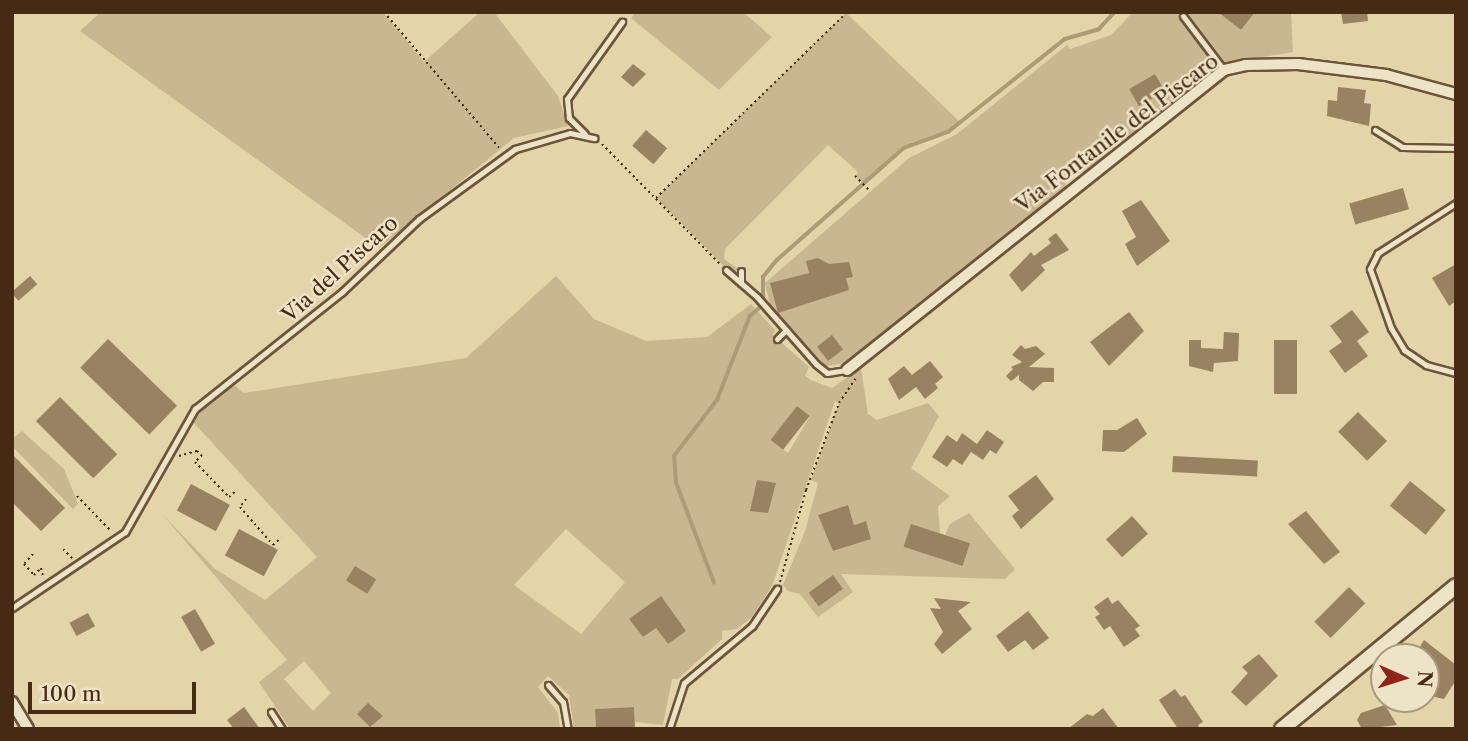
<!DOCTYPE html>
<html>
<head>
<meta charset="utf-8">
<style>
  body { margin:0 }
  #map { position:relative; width:1468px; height:741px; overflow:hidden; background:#e3d4a9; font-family:"Libre Caslon Text",serif }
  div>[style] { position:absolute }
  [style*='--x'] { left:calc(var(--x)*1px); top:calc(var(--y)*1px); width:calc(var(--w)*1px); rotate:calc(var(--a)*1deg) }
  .green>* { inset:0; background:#c8b790 }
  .stream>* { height:3.5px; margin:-1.75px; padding:0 1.75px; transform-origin:1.75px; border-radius:1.75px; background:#ae9a76 }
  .building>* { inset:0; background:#988261; transform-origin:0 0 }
  .path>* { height:2px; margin-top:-1px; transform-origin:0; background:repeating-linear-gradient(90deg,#462a14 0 2px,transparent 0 5.5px) }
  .roads { filter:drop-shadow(2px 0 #6d5439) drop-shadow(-2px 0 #6d5439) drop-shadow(0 2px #6d5439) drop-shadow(0 -2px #6d5439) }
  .service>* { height:5px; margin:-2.5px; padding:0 2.5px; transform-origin:2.5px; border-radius:2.5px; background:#ede3c7 }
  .minor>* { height:10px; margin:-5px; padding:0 5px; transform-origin:5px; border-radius:5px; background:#ede3c7 }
  .secondary>* { height:14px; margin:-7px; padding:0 7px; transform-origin:7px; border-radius:7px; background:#ede3c7 }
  span { translate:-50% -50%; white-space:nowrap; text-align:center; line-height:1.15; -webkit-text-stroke:5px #ede3c7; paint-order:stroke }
  .street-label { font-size:21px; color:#462a14 }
  .frame { position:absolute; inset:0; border:14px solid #462a14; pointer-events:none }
  .north { position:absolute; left:1370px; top:643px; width:70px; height:70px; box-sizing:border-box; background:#ede3c7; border:2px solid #aa997f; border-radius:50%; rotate:93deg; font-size:19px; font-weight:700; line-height:28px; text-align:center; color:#462a14 }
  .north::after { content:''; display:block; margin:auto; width:24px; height:32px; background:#8f2418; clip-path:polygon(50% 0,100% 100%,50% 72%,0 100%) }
  .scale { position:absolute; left:28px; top:682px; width:168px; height:32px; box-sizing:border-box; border:4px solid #462a14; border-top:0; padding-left:9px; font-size:21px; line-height:24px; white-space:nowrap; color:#462a14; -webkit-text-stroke:5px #ede3c7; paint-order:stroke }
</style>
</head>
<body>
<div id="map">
  <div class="green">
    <div style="clip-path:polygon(101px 12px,383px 12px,424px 62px,480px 12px,494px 12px,558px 96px,568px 126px,514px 138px,379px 248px,80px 31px)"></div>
    <div style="clip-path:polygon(636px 12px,743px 12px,772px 37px,719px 90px,631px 18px)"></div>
    <div style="clip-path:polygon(evenodd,1133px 12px,1176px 12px,1215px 63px,1209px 67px,1211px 73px,1087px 171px,1064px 177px,1066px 187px,846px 363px,826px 366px,770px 305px,765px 283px,909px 158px,957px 134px,1067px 45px,1070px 49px,1111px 35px,1133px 12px,1155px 74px,1165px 91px,1139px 106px,1129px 89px,1155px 74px)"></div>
    <div style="clip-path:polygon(1187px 12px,1221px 12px,1241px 30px,1255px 12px,1291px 12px,1293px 52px,1226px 63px)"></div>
    <div style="clip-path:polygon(846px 13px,961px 123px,937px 138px,912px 142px,864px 185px,855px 176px,858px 172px,828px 145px,725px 249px,724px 259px,741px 271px,741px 283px,656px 198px)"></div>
    <div style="clip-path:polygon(evenodd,556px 276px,594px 319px,646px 341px,707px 337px,751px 304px,775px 330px,773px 335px,809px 367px,805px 376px,811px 380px,832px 388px,861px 368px,868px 414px,877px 420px,928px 403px,939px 416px,911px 468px,950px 496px,938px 506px,940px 533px,945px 535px,950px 524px,969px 513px,1015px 569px,1005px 579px,841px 574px,853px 592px,818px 617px,800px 594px,788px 591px,783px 585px,805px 531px,818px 483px,811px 480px,839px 403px,835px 401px,772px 586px,752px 617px,737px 629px,722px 631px,722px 639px,678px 679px,672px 679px,663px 725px,635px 722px,634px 707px,596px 709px,596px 729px,574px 729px,569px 695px,548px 676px,538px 687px,558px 713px,560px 729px,290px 729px,259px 682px,287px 660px,162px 514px,215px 569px,265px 600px,317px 557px,193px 422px,212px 398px,232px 383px,244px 393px,466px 358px,556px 276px,797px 406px,810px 416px,788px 453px,775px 443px,797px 406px,556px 276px,848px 505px,854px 525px,865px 521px,871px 538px,834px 551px,818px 515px,848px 505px,556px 276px,566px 529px,625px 582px,581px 634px,514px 585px,566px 529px,556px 276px,661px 596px,670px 609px,667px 612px,685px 631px,668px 644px,656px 628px,643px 637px,630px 619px,661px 596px,556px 276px,304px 661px,331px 693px,313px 711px,284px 679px,304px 661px)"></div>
    <div style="clip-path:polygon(22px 431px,64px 469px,78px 504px,73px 509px,14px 448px,13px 438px)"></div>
  </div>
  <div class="stream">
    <div style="--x:763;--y:297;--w:20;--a:-90"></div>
    <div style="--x:763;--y:277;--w:22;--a:-51"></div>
    <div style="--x:777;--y:260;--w:169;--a:-41.4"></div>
    <div style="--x:904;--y:148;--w:47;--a:-20"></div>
    <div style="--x:948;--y:132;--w:149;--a:-38.5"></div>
    <div style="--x:1065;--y:39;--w:35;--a:-16"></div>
    <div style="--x:1099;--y:29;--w:23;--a:-47"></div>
    <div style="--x:714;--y:583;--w:107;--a:-110.8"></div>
    <div style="--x:676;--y:483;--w:27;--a:-94"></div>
    <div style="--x:674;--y:456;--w:71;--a:-52.5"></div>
    <div style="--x:717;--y:400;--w:90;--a:-68.6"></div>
    <div style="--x:750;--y:316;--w:11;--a:-41"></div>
  </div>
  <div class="building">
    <div style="clip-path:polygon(1218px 12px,1255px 12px,1241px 30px)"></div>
    <div style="clip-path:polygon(1341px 12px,1367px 12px,1368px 21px,1343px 24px)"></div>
    <div style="clip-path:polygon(633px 64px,646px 74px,633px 87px,621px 77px)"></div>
    <div style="left:1155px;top:74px;width:20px;height:30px;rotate:60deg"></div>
    <div style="clip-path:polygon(1338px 87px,1366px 90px,1364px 103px,1371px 104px,1369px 126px,1327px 116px,1328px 100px,1337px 101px)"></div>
    <div style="left:646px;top:130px;width:28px;height:21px;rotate:41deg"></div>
    <div style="left:1403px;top:188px;width:22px;height:56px;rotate:74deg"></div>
    <div style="clip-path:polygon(1141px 200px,1170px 241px,1137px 266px,1125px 244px,1136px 237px,1122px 211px)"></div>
    <div style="clip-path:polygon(1056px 233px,1069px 250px,1041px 265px,1045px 270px,1022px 292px,1009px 275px,1031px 252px,1034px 256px,1051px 243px,1048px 239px)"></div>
    <div style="clip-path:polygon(818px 258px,829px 264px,849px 262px,853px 277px,846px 278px,849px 290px,778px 313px,770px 283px,809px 273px,806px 261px)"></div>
    <div style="clip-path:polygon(1456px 264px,1456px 301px,1449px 306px,1432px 278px)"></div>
    <div style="left:30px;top:276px;width:11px;height:25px;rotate:49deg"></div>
    <div style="clip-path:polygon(1352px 310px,1369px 332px,1357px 341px,1368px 356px,1345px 373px,1329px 351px,1342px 342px,1330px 326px)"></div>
    <div style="clip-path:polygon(1129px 312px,1144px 331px,1109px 366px,1090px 342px)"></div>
    <div style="clip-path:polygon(1224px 332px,1239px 333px,1238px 361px,1214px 363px,1213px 372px,1189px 366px,1189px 340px,1201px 340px,1201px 348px,1223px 349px)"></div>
    <div style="left:832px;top:335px;width:18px;height:19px;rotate:52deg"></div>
    <div style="left:108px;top:339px;width:96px;height:40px;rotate:44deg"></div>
    <div style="left:1274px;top:340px;width:23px;height:54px"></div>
    <div style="clip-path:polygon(1021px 345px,1025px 349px,1036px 346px,1045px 354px,1029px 367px,1054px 368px,1054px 382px,1043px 382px,1033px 391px,1019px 380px,1019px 375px,1011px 381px,1006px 376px,1013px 369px,1011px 367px,1022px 362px,1012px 355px)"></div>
    <div style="clip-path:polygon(930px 361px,943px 377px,935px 384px,938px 388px,925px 399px,916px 387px,899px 400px,888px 379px,904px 366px,912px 375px)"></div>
    <div style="left:60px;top:397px;width:81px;height:34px;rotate:45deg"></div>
    <div style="left:797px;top:406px;width:16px;height:43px;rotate:38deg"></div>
    <div style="left:1358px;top:412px;width:41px;height:28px;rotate:45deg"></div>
    <div style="clip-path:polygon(1137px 418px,1147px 434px,1124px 452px,1102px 451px,1103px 430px,1117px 430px)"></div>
    <div style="clip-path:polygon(987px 430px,1004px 442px,996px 454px,990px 450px,983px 460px,971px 452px,962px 465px,953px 459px,947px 467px,932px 457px,947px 435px,957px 442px,962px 433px,977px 444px)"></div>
    <div style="clip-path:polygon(12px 454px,65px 508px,41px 531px,12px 502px)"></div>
    <div style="left:1173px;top:456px;width:85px;height:16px;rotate:3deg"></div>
    <div style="clip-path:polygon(1036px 475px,1054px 499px,1021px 529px,1012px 516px,1019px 510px,1008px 496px)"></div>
    <div style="clip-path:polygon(757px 480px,776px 483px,768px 513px,750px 511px)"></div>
    <div style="left:1410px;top:481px;width:46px;height:32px;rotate:39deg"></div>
    <div style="left:191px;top:484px;width:44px;height:30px;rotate:28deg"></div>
    <div style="clip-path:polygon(848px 505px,854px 525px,866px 521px,871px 539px,833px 551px,818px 515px)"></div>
    <div style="clip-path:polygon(1306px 511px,1340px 552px,1324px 564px,1288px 524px)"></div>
    <div style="left:1132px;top:516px;width:24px;height:35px;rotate:48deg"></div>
    <div style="left:911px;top:524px;width:62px;height:24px;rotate:18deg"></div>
    <div style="left:239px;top:529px;width:44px;height:30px;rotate:28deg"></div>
    <div style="left:355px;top:566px;width:25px;height:17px;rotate:32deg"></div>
    <div style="left:833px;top:575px;width:17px;height:30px;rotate:54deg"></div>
    <div style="left:1349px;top:587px;width:23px;height:49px;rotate:45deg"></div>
    <div style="clip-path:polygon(661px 596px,686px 631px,668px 644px,656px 628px,643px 637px,629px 619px)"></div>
    <div style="clip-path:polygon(1108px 597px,1112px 604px,1118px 600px,1140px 626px,1135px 629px,1140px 636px,1124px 647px,1110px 626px,1104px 630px,1095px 617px,1100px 614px,1094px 607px)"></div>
    <div style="clip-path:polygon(934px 598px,971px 602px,958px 611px,972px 629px,942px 654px,934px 644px,943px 632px,930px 608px,941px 609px)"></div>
    <div style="left:195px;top:609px;width:40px;height:16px;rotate:60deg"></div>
    <div style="clip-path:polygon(1028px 611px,1049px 638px,1033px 650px,1025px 640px,1008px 652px,996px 636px)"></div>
    <div style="left:88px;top:613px;width:15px;height:21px;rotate:62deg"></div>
    <div style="clip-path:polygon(1424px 640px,1456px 665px,1456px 680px,1444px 699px,1426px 695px,1426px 657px,1414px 657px)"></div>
    <div style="clip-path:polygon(1259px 654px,1278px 676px,1246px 706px,1231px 692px,1248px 673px,1242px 667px)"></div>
    <div style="clip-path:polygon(1175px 689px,1181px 697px,1185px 695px,1203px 722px,1198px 725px,1200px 729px,1178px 729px,1159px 700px)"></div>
    <div style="clip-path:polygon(368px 703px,383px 716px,370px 727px,357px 714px)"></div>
    <div style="clip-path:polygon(1385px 705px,1397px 725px,1362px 729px,1357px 720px,1361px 713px)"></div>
    <div style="clip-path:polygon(244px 707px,260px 729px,234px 729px,227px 720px)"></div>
    <div style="left:634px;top:707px;width:22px;height:39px;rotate:87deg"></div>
    <div style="clip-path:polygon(1103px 708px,1119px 729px,1068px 729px,1087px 714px,1093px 716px)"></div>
  </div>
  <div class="path">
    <div style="--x:384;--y:12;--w:181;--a:49.7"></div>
    <div style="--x:602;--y:144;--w:168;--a:45.5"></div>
    <div style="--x:855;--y:176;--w:21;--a:45"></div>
    <div style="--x:656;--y:198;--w:267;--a:-44.2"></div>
    <div style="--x:179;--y:456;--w:19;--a:-16"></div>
    <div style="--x:197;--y:451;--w:6;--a:39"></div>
    <div style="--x:202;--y:455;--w:10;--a:135"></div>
    <div style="--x:195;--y:462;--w:49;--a:45.8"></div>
    <div style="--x:229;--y:497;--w:11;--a:-41"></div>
    <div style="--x:77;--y:496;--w:47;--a:45.9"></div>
    <div style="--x:246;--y:499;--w:10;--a:127"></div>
    <div style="--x:240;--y:507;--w:50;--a:49"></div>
    <div style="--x:273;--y:545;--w:11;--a:-41"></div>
    <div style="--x:63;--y:549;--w:13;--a:45"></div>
    <div style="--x:33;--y:554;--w:13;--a:132"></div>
    <div style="--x:24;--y:564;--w:15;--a:48"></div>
    <div style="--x:34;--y:575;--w:10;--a:-45"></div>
    <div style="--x:41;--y:568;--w:8;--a:76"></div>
    <div style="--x:780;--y:582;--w:96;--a:-74.2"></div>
    <div style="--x:806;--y:490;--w:93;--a:-69.2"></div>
    <div style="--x:839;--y:403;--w:32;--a:-56"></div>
  </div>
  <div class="roads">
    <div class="service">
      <div style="--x:1183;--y:16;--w:68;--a:52.8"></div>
      <div style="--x:1375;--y:130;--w:32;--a:32"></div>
      <div style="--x:1402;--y:147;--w:54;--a:1.1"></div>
      <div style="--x:585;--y:134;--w:23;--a:-135"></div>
      <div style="--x:569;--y:118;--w:19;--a:-96"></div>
      <div style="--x:567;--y:99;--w:95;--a:-54.5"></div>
      <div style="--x:1456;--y:203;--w:93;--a:147.3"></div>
      <div style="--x:1378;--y:253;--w:18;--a:117"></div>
      <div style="--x:1370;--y:269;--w:63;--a:70.4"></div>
      <div style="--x:1391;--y:328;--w:26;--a:59"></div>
      <div style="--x:1404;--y:350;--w:27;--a:34"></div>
      <div style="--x:1426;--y:365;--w:31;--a:15"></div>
      <div style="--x:726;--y:270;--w:41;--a:41.1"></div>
      <div style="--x:757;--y:297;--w:89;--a:48.6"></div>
      <div style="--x:816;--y:364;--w:14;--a:39"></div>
      <div style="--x:827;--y:373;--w:20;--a:-9"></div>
      <div style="--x:741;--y:283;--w:12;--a:-90"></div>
      <div style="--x:777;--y:339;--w:13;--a:-45"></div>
      <div style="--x:12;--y:608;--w:136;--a:-33.9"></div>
      <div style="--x:125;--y:532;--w:142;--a:-60.4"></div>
      <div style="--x:195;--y:409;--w:188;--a:-38.5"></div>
      <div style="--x:342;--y:292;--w:106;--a:-43.5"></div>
      <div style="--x:419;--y:219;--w:119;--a:-36.1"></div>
      <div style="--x:515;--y:149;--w:57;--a:-16.2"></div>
      <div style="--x:570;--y:133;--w:25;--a:12"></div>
      <div style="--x:548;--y:685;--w:23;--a:49"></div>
      <div style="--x:563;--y:702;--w:27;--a:80"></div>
      <div style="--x:271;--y:712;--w:20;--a:57"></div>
      <div style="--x:669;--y:729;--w:48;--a:-71.9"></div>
      <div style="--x:684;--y:683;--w:89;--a:-40"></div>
      <div style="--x:752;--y:626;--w:45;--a:-56"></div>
    </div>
    <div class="minor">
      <div style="--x:847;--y:370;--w:482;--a:-38.5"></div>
      <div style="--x:1224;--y:70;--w:22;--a:-13"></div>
      <div style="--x:1245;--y:65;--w:53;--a:-1.1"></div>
      <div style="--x:1298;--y:64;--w:89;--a:7.1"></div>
      <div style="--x:1386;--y:75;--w:73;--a:15.2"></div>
      <div style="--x:12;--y:702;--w:31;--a:59"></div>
    </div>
    <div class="secondary">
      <div style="--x:1282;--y:729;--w:225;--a:-39.4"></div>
    </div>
  </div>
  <div class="street-label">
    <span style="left:1117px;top:133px;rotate:-37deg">Via Fontanile del Piscaro</span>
    <span style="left:340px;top:269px;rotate:-42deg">Via del Piscaro</span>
  </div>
  <div class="frame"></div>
  <div class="north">N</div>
  <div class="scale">100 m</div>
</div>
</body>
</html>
